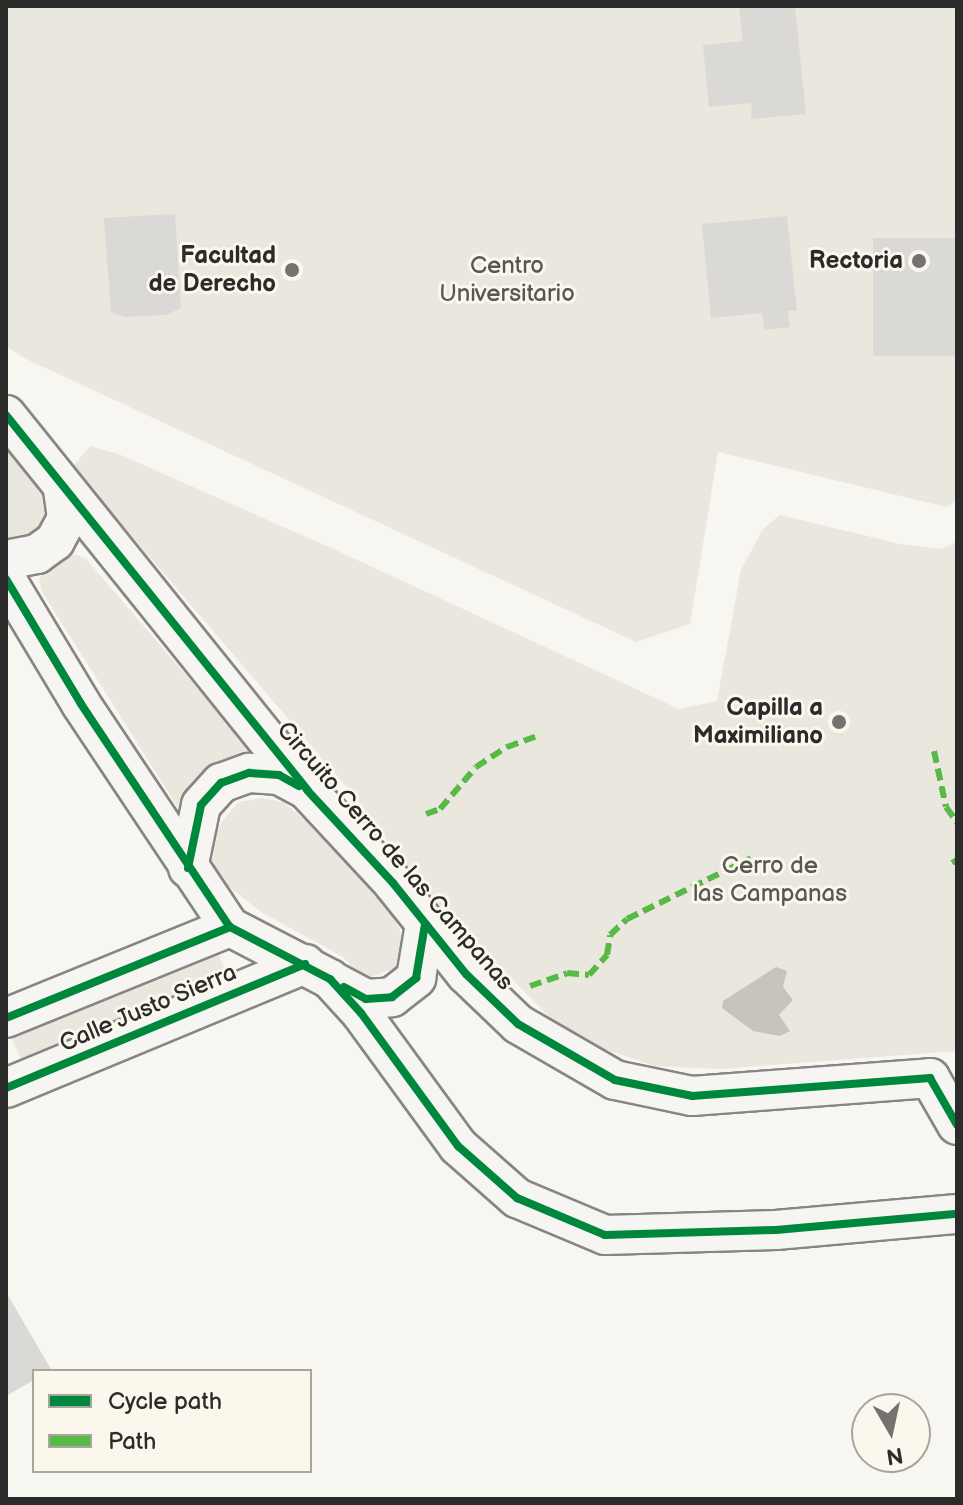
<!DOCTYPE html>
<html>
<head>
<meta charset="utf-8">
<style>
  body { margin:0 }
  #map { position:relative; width:963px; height:1505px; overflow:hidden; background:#f8f6f0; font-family:"Balsamiq Sans",sans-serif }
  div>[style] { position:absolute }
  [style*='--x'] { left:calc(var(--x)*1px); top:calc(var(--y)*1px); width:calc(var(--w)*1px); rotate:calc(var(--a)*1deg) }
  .green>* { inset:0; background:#e9e7de; transform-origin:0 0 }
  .water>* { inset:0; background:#c6c4bd }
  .building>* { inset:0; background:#dbd9d6; transform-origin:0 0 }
  .roads { filter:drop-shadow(2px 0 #878684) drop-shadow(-2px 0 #878684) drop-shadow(0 2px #878684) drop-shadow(0 -2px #878684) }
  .minor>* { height:38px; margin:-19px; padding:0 19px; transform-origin:19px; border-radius:19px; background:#f6f5f1 }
  .quiet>* { height:6px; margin-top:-3px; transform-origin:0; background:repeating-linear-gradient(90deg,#58b947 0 12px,transparent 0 18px) }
  .cycleway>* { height:8px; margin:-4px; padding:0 4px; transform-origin:4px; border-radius:4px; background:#00873e }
  .dots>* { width:22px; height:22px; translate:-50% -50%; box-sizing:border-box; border:4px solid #fbf7ec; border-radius:50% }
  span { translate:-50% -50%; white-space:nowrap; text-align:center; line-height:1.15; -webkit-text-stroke:6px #fbf7ec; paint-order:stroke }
  .poi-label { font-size:24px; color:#2b2b2b; font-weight:700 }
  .right { translate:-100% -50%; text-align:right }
  .park-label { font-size:24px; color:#585754 }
  .street-label { font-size:24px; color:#2b2b2b }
  .frame { position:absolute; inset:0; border:8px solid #2b2b2b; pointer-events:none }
  .legend { position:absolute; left:32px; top:1369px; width:280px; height:104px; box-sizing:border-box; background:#fbf7ec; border:2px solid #a8a59f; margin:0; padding:10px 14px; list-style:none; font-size:24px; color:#2b2b2b }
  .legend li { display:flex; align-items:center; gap:16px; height:40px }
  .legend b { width:40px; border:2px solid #a8a59f }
  .north { position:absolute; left:851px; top:1393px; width:80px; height:80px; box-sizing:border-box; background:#fbf7ec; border:2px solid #a8a59f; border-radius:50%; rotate:171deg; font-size:22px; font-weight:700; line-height:32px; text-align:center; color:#2b2b2b }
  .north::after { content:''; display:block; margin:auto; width:28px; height:36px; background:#737270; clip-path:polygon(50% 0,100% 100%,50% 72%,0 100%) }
</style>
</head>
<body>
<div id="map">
  <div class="green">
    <div style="clip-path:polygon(6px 6px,957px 6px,957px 501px,946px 507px,718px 452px,690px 624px,636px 642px,24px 358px,6px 346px)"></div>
    <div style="clip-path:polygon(6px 415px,67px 518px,6px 560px)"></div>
    <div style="clip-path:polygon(90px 446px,121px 455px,340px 552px,679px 709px,717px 701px,741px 570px,763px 529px,780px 515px,900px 544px,941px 549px,956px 542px,957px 1051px,721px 1069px,655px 1066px,592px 1045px,554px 1022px,422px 887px,355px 797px,90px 487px,74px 465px)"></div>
    <div style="clip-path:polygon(74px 554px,86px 559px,254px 754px,184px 817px,42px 592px,39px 579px,48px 568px)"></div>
    <div style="clip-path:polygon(261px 798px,283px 802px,302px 817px,389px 908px,409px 949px,403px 965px,363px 980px,343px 957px,261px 912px,213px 874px,210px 847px,223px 820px,239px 802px)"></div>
    <div style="left:211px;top:938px;width:43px;height:223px;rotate:66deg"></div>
  </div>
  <div class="water">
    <div style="clip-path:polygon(776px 967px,787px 971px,783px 987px,793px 1000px,779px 1015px,790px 1031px,780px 1036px,753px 1031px,722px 1008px,723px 1001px)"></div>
  </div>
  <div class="building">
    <div style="clip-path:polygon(739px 6px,795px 6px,806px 114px,751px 119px,752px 103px,709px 107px,703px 45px,743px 41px)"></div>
    <div style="clip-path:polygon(175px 214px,181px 308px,166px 315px,124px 317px,111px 312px,104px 218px)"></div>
    <div style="clip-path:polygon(787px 216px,797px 311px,788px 311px,790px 327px,764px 330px,762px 313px,711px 318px,702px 224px)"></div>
    <div style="left:957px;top:238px;width:118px;height:84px;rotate:90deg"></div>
    <div style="clip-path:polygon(6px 1292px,52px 1371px,34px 1371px,34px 1380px,6px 1396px)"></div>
  </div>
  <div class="roads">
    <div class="minor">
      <div style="--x:6;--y:415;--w:481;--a:51.2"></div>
      <div style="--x:307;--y:790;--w:127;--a:47.2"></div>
      <div style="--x:393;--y:883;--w:117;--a:51.3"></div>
      <div style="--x:466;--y:974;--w:72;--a:43.9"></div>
      <div style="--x:518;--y:1024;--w:112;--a:30"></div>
      <div style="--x:615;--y:1080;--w:79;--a:11.7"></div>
      <div style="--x:692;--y:1096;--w:239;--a:-4.3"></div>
      <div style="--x:930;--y:1078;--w:54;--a:60.1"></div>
      <div style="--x:6;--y:560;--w:32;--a:-11"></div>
      <div style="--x:37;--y:554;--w:22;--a:-36"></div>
      <div style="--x:55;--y:541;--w:26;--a:-62"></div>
      <div style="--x:67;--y:518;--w:30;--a:-98"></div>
      <div style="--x:6;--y:579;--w:146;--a:59"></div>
      <div style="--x:81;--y:704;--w:268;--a:56.3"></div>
      <div style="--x:230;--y:927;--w:113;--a:27.5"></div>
      <div style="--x:330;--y:979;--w:46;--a:47.6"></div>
      <div style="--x:361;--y:1013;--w:165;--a:53.9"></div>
      <div style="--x:458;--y:1146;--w:79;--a:41.4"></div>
      <div style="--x:517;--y:1198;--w:95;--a:22.8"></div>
      <div style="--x:605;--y:1235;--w:171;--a:-1.7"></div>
      <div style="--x:776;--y:1230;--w:182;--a:-5.1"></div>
      <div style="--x:188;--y:868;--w:64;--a:-78.3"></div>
      <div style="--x:201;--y:805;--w:30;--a:-48"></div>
      <div style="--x:221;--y:783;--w:30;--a:-20"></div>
      <div style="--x:249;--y:773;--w:30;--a:4"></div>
      <div style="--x:279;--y:775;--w:32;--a:28"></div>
      <div style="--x:336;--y:983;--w:34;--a:28"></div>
      <div style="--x:366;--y:999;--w:26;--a:-4"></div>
      <div style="--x:392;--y:997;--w:31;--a:-38"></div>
      <div style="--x:416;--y:978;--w:55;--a:-80.5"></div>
      <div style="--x:6;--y:1018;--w:242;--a:-22.1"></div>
      <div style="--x:6;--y:1088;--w:324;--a:-22.5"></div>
    </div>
  </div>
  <div class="quiet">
    <div style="--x:934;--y:751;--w:57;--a:77.9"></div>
    <div style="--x:946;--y:807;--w:19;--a:54"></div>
    <div style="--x:426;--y:814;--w:15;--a:-20"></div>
    <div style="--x:440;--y:809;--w:55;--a:-49.4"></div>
    <div style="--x:476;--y:767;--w:37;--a:-33"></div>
    <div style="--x:507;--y:747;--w:32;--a:-20"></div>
    <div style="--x:952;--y:863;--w:6;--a:-31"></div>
    <div style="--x:530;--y:986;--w:39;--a:-19"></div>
    <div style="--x:567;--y:973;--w:22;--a:5"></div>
    <div style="--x:589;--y:975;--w:27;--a:-48"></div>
    <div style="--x:607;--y:955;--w:20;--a:-81"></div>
    <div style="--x:610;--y:935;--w:23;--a:-43"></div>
    <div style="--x:627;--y:919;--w:138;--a:-26.2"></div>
  </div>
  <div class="cycleway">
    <div style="--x:6;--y:415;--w:481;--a:51.2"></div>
    <div style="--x:307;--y:790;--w:127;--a:47.2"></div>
    <div style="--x:393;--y:883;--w:117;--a:51.3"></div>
    <div style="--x:466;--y:974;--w:72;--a:43.9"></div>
    <div style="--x:518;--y:1024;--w:112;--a:30"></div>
    <div style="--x:615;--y:1080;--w:79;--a:11.7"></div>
    <div style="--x:692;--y:1096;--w:239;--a:-4.3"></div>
    <div style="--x:930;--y:1078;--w:54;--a:60.1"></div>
    <div style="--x:6;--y:579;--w:146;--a:59"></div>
    <div style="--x:81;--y:704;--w:268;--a:56.3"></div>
    <div style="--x:230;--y:927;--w:113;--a:27.5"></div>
    <div style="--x:330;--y:979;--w:46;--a:47.6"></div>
    <div style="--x:361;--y:1013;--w:165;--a:53.9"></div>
    <div style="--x:458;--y:1146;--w:79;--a:41.4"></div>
    <div style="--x:517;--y:1198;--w:95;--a:22.8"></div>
    <div style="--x:605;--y:1235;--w:171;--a:-1.7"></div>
    <div style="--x:776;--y:1230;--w:182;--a:-5.1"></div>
    <div style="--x:188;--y:868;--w:64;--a:-78.3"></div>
    <div style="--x:201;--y:805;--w:30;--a:-48"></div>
    <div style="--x:221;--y:783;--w:30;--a:-20"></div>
    <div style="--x:249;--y:773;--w:30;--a:4"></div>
    <div style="--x:279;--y:775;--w:23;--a:29"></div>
    <div style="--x:344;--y:987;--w:25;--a:29"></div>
    <div style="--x:366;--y:999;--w:26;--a:-4"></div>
    <div style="--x:392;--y:997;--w:31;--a:-38"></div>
    <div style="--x:416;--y:978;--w:55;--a:-80.5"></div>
    <div style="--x:6;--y:1018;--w:242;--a:-22.1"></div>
    <div style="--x:6;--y:1088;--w:324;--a:-22.5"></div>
  </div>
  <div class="dots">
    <div style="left:919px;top:261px;background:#737270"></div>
    <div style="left:292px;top:270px;background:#737270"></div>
    <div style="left:839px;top:722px;background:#737270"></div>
  </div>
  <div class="poi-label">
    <span class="right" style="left:276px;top:270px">Facultad<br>de Derecho</span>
    <span class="right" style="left:903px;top:261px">Rectoria</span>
    <span class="right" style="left:823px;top:722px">Capilla a<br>Maximiliano</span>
  </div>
  <div class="park-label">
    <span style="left:507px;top:280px">Centro<br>Universitario</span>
    <span style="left:770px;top:880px">Cerro de<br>las Campanas</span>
  </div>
  <div class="street-label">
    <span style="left:395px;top:856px;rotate:49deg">Circuito Cerro de las Campanas</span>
    <span style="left:148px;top:1008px;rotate:-23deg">Calle Justo Sierra</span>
  </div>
  <div class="frame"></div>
  <ul class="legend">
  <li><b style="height:10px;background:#00873e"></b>Cycle path</li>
  <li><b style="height:10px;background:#58b947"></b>Path</li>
  </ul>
  <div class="north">N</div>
</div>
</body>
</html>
